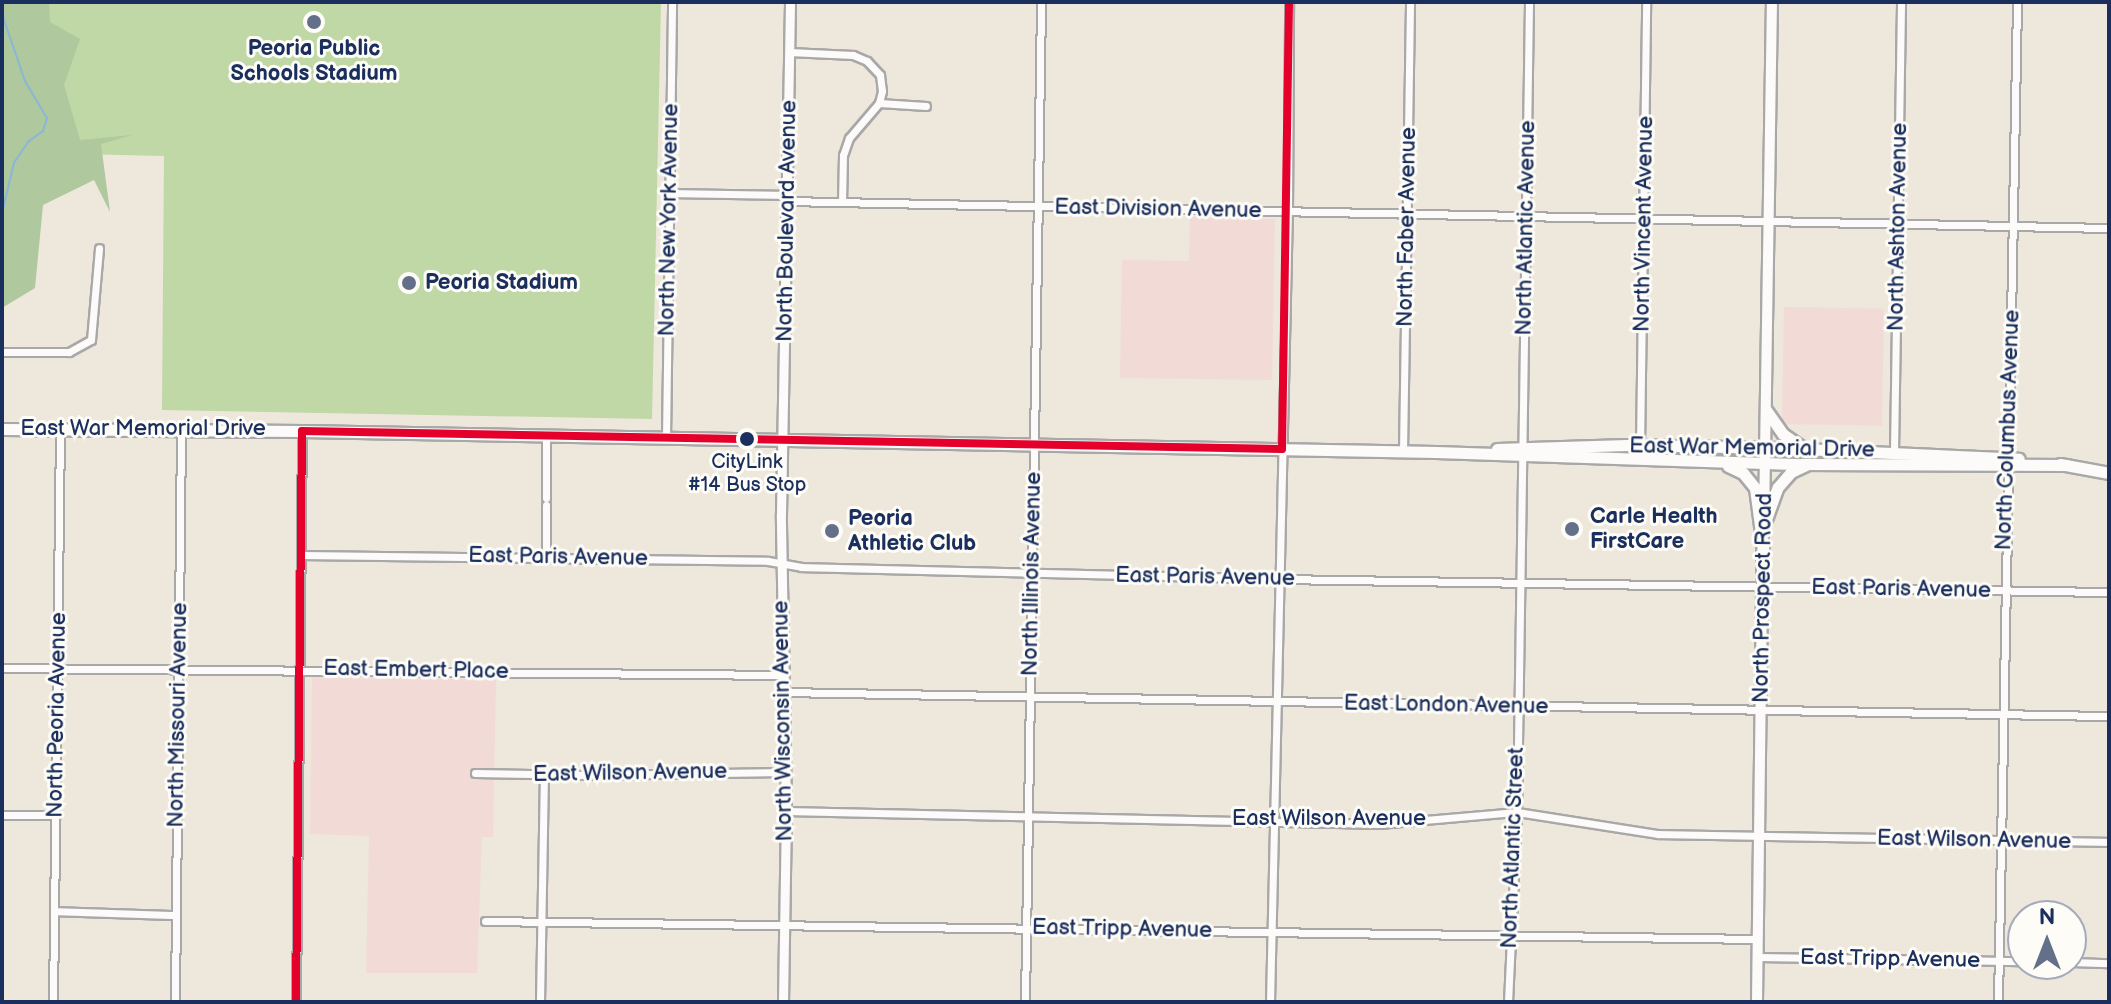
<!DOCTYPE html>
<html>
<head>
<meta charset="utf-8">
<style>
  body { margin:0 }
  #map { position:relative; width:2111px; height:1004px; overflow:hidden; background:#ede7dc; font-family:"Balsamiq Sans",sans-serif }
  div>[style] { position:absolute }
  [style*='--x'] { left:calc(var(--x)*1px); top:calc(var(--y)*1px); width:calc(var(--w)*1px); rotate:calc(var(--a)*1deg) }
  .built>* { inset:0; background:#f2dad7; transform-origin:0 0 }
  .green>* { inset:0; background:#c0d7a6 }
  .forest>* { inset:0; background:#afc89d }
  .stream>* { height:2px; margin:-1px; padding:0 1px; transform-origin:1px; border-radius:1px; background:#8cb6d7 }
  .roads { filter:drop-shadow(2px 0 #a9a8a8) drop-shadow(-2px 0 #a9a8a8) drop-shadow(0 2px #a9a8a8) drop-shadow(0 -2px #a9a8a8) }
  .minor>* { height:7px; margin:-3.5px; padding:0 3.5px; transform-origin:3.5px; border-radius:3.5px; background:#fcfbfa }
  .tertiary>* { height:9px; margin:-4.5px; padding:0 4.5px; transform-origin:4.5px; border-radius:4.5px; background:#fcfbfa }
  .secondary>* { height:10px; margin:-5px; padding:0 5px; transform-origin:5px; border-radius:5px; background:#fcfbfa }
  .trunk>* { height:11px; margin:-5.5px; padding:0 5.5px; transform-origin:5.5px; border-radius:5.5px; background:#fcfbfa }
  .bus-1>* { height:8px; margin:-4px; padding:0 4px; transform-origin:4px; border-radius:4px; background:#e4002b }
  .dots>* { width:22px; height:22px; translate:-50% -50%; box-sizing:border-box; border:4px solid #fdfcf7; border-radius:50% }
  span { translate:-50% -50%; white-space:nowrap; text-align:center; line-height:1.15; -webkit-text-stroke:6px #fdfcf7; paint-order:stroke }
  .bus-label { font-size:20px; color:#1b2f5e }
  .poi-label { font-size:22px; color:#1b2f5e; font-weight:700 }
  .left { translate:0 -50%; text-align:left }
  .street-label { font-size:22px; color:#1b2f5e }
  .frame { position:absolute; inset:0; border:4px solid #1b2f5e; pointer-events:none }
  .north { position:absolute; left:2007px; top:900px; width:80px; height:80px; box-sizing:border-box; background:#fdfcf7; border:2px solid #a3aaba; border-radius:50%; rotate:0deg; font-size:22px; font-weight:700; line-height:32px; text-align:center; color:#1b2f5e }
  .north::after { content:''; display:block; margin:auto; width:28px; height:36px; background:#646f8a; clip-path:polygon(50% 0,100% 100%,50% 72%,0 100%) }
</style>
</head>
<body>
<div id="map">
  <div class="built">
    <div style="clip-path:polygon(1190px 217px,1275px 219px,1272px 380px,1120px 378px,1122px 260px,1189px 261px)"></div>
    <div style="left:1784px;top:307px;width:100px;height:117px;rotate:1deg"></div>
    <div style="clip-path:polygon(312px 677px,496px 679px,493px 837px,482px 837px,477px 973px,366px 973px,369px 836px,310px 834px)"></div>
  </div>
  <div class="green">
    <div style="clip-path:polygon(38px 2px,661px 2px,652px 419px,162px 410px,164px 156px,37px 153px)"></div>
  </div>
  <div class="forest">
    <div style="clip-path:polygon(2px 2px,49px 2px,50px 22px,80px 39px,64px 85px,80px 140px,132px 135px,101px 144px,110px 212px,94px 180px,43px 205px,35px 288px,2px 308px)"></div>
  </div>
  <div class="stream">
    <div style="--x:2;--y:14;--w:71;--a:71.1"></div>
    <div style="--x:25;--y:81;--w:43;--a:59.3"></div>
    <div style="--x:47;--y:118;--w:14;--a:107"></div>
    <div style="--x:43;--y:131;--w:19;--a:144"></div>
    <div style="--x:28;--y:142;--w:25;--a:124"></div>
    <div style="--x:14;--y:163;--w:51;--a:103.5"></div>
  </div>
  <div class="roads">
    <div class="minor">
      <div style="--x:789;--y:52;--w:64;--a:2.7"></div>
      <div style="--x:853;--y:55;--w:15;--a:23"></div>
      <div style="--x:867;--y:61;--w:19;--a:47"></div>
      <div style="--x:880;--y:75;--w:16;--a:83"></div>
      <div style="--x:882;--y:91;--w:12;--a:104"></div>
      <div style="--x:879;--y:103;--w:46;--a:130.6"></div>
      <div style="--x:849;--y:138;--w:18;--a:109"></div>
      <div style="--x:843;--y:155;--w:47;--a:91.2"></div>
      <div style="--x:879;--y:103;--w:47;--a:3.7"></div>
      <div style="--x:670;--y:193;--w:117;--a:1"></div>
      <div style="--x:786;--y:201;--w:1323;--a:1.17"></div>
      <div style="--x:2;--y:352;--w:67;--a:0"></div>
      <div style="--x:69;--y:352;--w:25;--a:-29"></div>
      <div style="--x:91;--y:340;--w:92;--a:-85"></div>
      <div style="--x:666;--y:438;--w:436;--a:-89.2"></div>
      <div style="--x:1640;--y:446;--w:444;--a:-89.2"></div>
      <div style="--x:1403;--y:451;--w:449;--a:-89.1"></div>
      <div style="--x:1894;--y:451;--w:449;--a:-89.1"></div>
      <div style="--x:546;--y:498;--w:63;--a:-90"></div>
      <div style="--x:301;--y:555;--w:467;--a:0.7"></div>
      <div style="--x:768;--y:561;--w:34;--a:10"></div>
      <div style="--x:801;--y:567;--w:477;--a:1.4"></div>
      <div style="--x:1278;--y:579;--w:831;--a:0.9"></div>
      <div style="--x:546;--y:557;--w:52;--a:-90"></div>
      <div style="--x:2;--y:668;--w:779;--a:0.51"></div>
      <div style="--x:782;--y:692;--w:1327;--a:1.04"></div>
      <div style="--x:475;--y:773;--w:112;--a:1"></div>
      <div style="--x:587;--y:775;--w:198;--a:-0.9"></div>
      <div style="--x:786;--y:811;--w:593;--a:1.26"></div>
      <div style="--x:1379;--y:824;--w:139;--a:-5"></div>
      <div style="--x:1517;--y:812;--w:143;--a:8.9"></div>
      <div style="--x:1658;--y:834;--w:451;--a:1"></div>
      <div style="--x:2;--y:815;--w:54;--a:0"></div>
      <div style="--x:54;--y:911;--w:121;--a:1.9"></div>
      <div style="--x:485;--y:921;--w:1273;--a:0.81"></div>
      <div style="--x:1758;--y:957;--w:265;--a:0.9"></div>
      <div style="--x:2071;--y:962;--w:38;--a:2"></div>
      <div style="--x:53;--y:1002;--w:574;--a:-89.3"></div>
      <div style="--x:175;--y:1002;--w:573;--a:-89.4"></div>
      <div style="--x:296;--y:1002;--w:571;--a:-89.4"></div>
      <div style="--x:540;--y:1002;--w:227;--a:-89"></div>
      <div style="--x:1025;--y:1002;--w:1000;--a:-89.08"></div>
      <div style="--x:1270;--y:1002;--w:791;--a:-88.7"></div>
      <div style="--x:1288;--y:211;--w:209;--a:-89.7"></div>
      <div style="--x:1508;--y:1002;--w:190;--a:-87.3"></div>
      <div style="--x:1517;--y:812;--w:810;--a:-89.15"></div>
      <div style="--x:1998;--y:1002;--w:1000;--a:-88.91"></div>
    </div>
    <div class="tertiary">
      <div style="--x:783;--y:1002;--w:191;--a:-89.1"></div>
      <div style="--x:786;--y:811;--w:297;--a:-91"></div>
      <div style="--x:781;--y:514;--w:512;--a:-88.99"></div>
    </div>
    <div class="secondary">
      <div style="--x:1764;--y:520;--w:518;--a:-89.12"></div>
      <div style="--x:1757;--y:1002;--w:462;--a:-89.3"></div>
    </div>
    <div class="trunk">
      <div style="--x:1766;--y:410;--w:29;--a:55"></div>
      <div style="--x:1783;--y:434;--w:21;--a:35"></div>
      <div style="--x:2;--y:429;--w:300;--a:0.4"></div>
      <div style="--x:302;--y:431;--w:1134;--a:1.06"></div>
      <div style="--x:1436;--y:452;--w:366;--a:1.9"></div>
      <div style="--x:1802;--y:464;--w:265;--a:0.2"></div>
      <div style="--x:1497;--y:449;--w:130;--a:-1.8"></div>
      <div style="--x:1627;--y:445;--w:153;--a:1.1"></div>
      <div style="--x:1780;--y:448;--w:239;--a:2.6"></div>
      <div style="--x:2060;--y:464;--w:50;--a:10.4"></div>
      <div style="--x:1728;--y:466;--w:17;--a:25"></div>
      <div style="--x:1743;--y:473;--w:19;--a:51"></div>
      <div style="--x:1755;--y:488;--w:61;--a:82.4"></div>
      <div style="--x:1765;--y:522;--w:37;--a:-70"></div>
      <div style="--x:1778;--y:487;--w:20;--a:-49"></div>
      <div style="--x:1791;--y:472;--w:17;--a:-25"></div>
    </div>
  </div>
  <div class="bus-1">
    <div style="--x:296;--y:1002;--w:571;--a:-89.4"></div>
    <div style="--x:302;--y:431;--w:980;--a:1.05"></div>
    <div style="--x:1282;--y:449;--w:447;--a:-89.1"></div>
  </div>
  <div class="dots">
    <div style="left:314px;top:22px;background:#646f8a"></div>
    <div style="left:409px;top:283px;background:#646f8a"></div>
    <div style="left:747px;top:439px;background:#1b2f5e"></div>
    <div style="left:1572px;top:529px;background:#646f8a"></div>
    <div style="left:832px;top:531px;background:#646f8a"></div>
  </div>
  <div class="bus-label">
    <span style="left:747px;top:474px">CityLink<br>#14 Bus Stop</span>
  </div>
  <div class="poi-label">
    <span style="left:314px;top:61px">Peoria Public<br>Schools Stadium</span>
    <span class="left" style="left:425px;top:283px">Peoria Stadium</span>
    <span class="left" style="left:1590px;top:529px">Carle Health<br>FirstCare</span>
    <span class="left" style="left:848px;top:531px">Peoria<br>Athletic Club</span>
  </div>
  <div class="street-label">
    <span style="left:1158px;top:209px;rotate:1deg">East Division Avenue</span>
    <span style="left:669px;top:220px;rotate:-89deg">North New York Avenue</span>
    <span style="left:787px;top:221px;rotate:-89deg">North Boulevard Avenue</span>
    <span style="left:1644px;top:224px;rotate:-89deg">North Vincent Avenue</span>
    <span style="left:1407px;top:227px;rotate:-89deg">North Faber Avenue</span>
    <span style="left:1898px;top:227px;rotate:-89deg">North Ashton Avenue</span>
    <span style="left:1526px;top:228px;rotate:-89deg">North Atlantic Avenue</span>
    <span style="left:143px;top:429px">East War Memorial Drive</span>
    <span style="left:2008px;top:430px;rotate:-88deg">North Columbus Avenue</span>
    <span style="left:1752px;top:448px;rotate:1deg">East War Memorial Drive</span>
    <span style="left:558px;top:557px;rotate:1deg">East Paris Avenue</span>
    <span style="left:1032px;top:574px;rotate:-89deg">North Illinois Avenue</span>
    <span style="left:1205px;top:577px;rotate:1deg">East Paris Avenue</span>
    <span style="left:1901px;top:589px;rotate:1deg">East Paris Avenue</span>
    <span style="left:1763px;top:598px;rotate:-89deg">North Prospect Road</span>
    <span style="left:416px;top:670px;rotate:1deg">East Embert Place</span>
    <span style="left:1446px;top:705px;rotate:1deg">East London Avenue</span>
    <span style="left:57px;top:715px;rotate:-89deg">North Peoria Avenue</span>
    <span style="left:178px;top:715px;rotate:-89deg">North Missouri Avenue</span>
    <span style="left:783px;top:721px;rotate:-91deg">North Wisconsin Avenue</span>
    <span style="left:630px;top:773px;rotate:-1deg">East Wilson Avenue</span>
    <span style="left:1329px;top:819px">East Wilson Avenue</span>
    <span style="left:1974px;top:840px;rotate:1deg">East Wilson Avenue</span>
    <span style="left:1513px;top:848px;rotate:-88deg">North Atlantic Street</span>
    <span style="left:1122px;top:929px;rotate:1deg">East Tripp Avenue</span>
    <span style="left:1890px;top:959px;rotate:1deg">East Tripp Avenue</span>
  </div>
  <div class="frame"></div>
  <div class="north">N</div>
</div>
</body>
</html>
